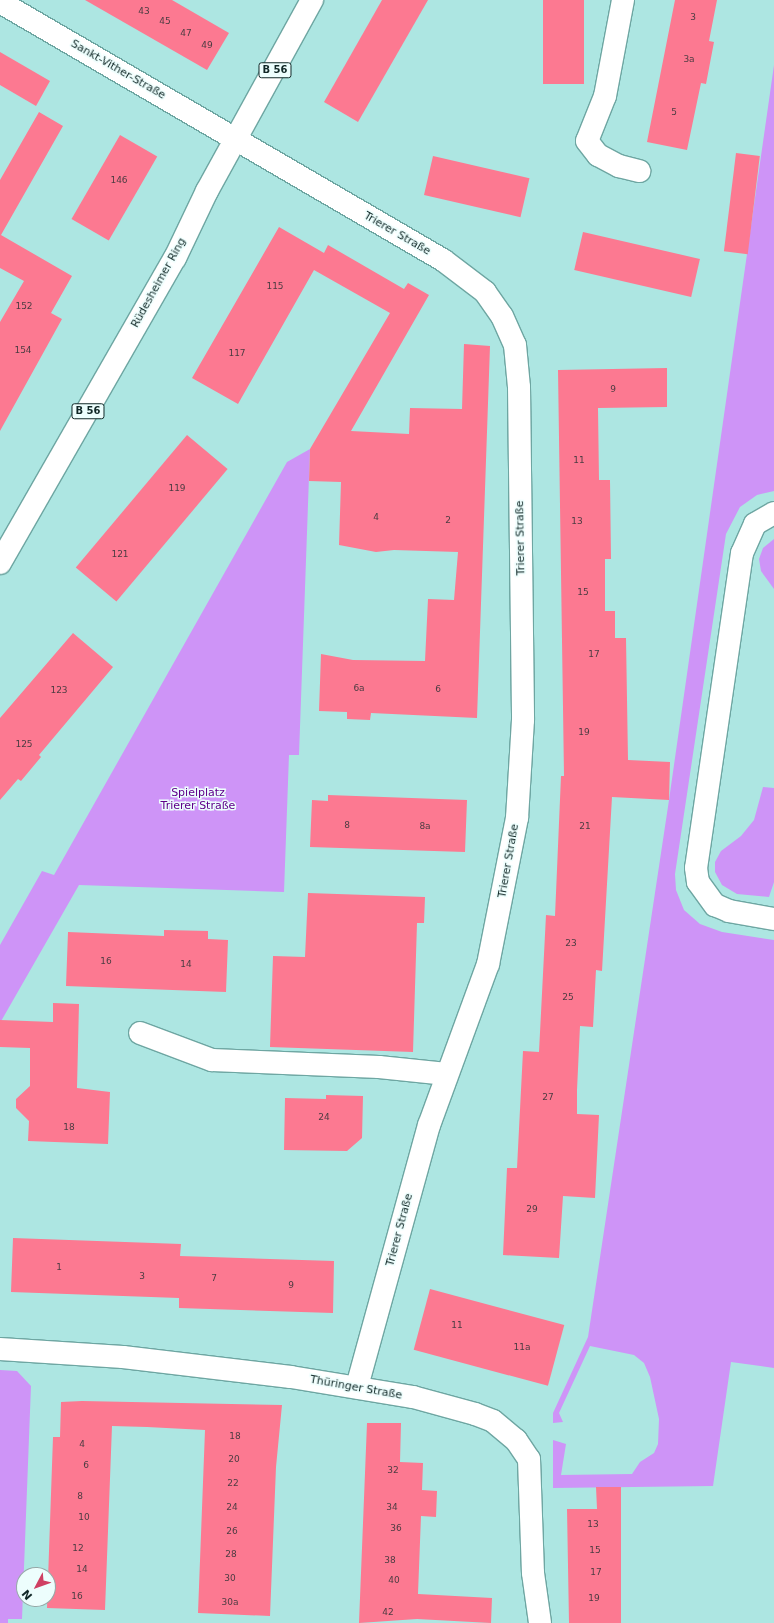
<!DOCTYPE html>
<html>
<head>
<meta charset="utf-8">
<style>
  body { margin:0 }
  #map { position:relative; width:774px; height:1623px; overflow:hidden; background:#ade6e2; font-family:"DejaVu Sans",sans-serif }
  div>[style] { position:absolute }
  [style*='--x'] { left:calc(var(--x)*1px); top:calc(var(--y)*1px); width:calc(var(--w)*1px); rotate:calc(var(--a)*1deg) }
  .green>* { inset:0; background:#ce94f7 }
  .building>* { inset:0; background:#fc7991; transform-origin:0 0 }
  .roads { filter:drop-shadow(1px 0 #6ea6a2) drop-shadow(-1px 0 #6ea6a2) drop-shadow(0 1px #6ea6a2) drop-shadow(0 -1px #6ea6a2) }
  .minor>* { height:22px; margin:-11px; padding:0 11px; transform-origin:11px; border-radius:11px; background:#fff }
  .major>* { height:22px; margin:-11px; padding:0 11px; transform-origin:11px; border-radius:11px; background:#fff }
  span { translate:-50% -50%; white-space:nowrap; text-align:center; line-height:1.15; -webkit-text-stroke:3px #edfefd; paint-order:stroke }
  .number-label { font-size:9px; color:#4c3c42 }
  .number-label span { -webkit-text-stroke-width:0 }
  .shield-label span { padding:1px 3px; background:#edfefd; border:1px solid; border-radius:3px; -webkit-text-stroke-width:0 }
  .shield-label { font-size:10px; color:#112827; font-weight:700 }
  .street-label { font-size:11px; color:#112827 }
  .park-label { font-size:11px; color:#60008a }
  .north { position:absolute; left:16px; top:1567px; width:40px; height:40px; box-sizing:border-box; background:#edfefd; border:1px solid #95a8a7; border-radius:50%; rotate:229deg; font-size:11px; font-weight:700; line-height:16px; text-align:center; color:#112827 }
  .north::after { content:''; display:block; margin:auto; width:14px; height:18px; background:#cf4063; clip-path:polygon(50% 0,100% 100%,50% 72%,0 100%) }
</style>
</head>
<body>
<div id="map">
  <div class="green">
    <div style="clip-path:polygon(774px 65px,774px 491px,757px 495px,740px 507px,726px 534px,675px 874px,676px 890px,684px 910px,700px 924px,722px 932px,774px 940px,774px 1368px,731px 1362px,713px 1486px,553px 1488px,553px 1440px,566px 1444px,561px 1475px,632px 1474px,640px 1462px,654px 1453px,658px 1444px,659px 1419px,650px 1377px,644px 1363px,634px 1355px,590px 1346px,559px 1413px,563px 1422px,553px 1423px,553px 1413px,588px 1337px,669px 800px)"></div>
    <div style="clip-path:polygon(310px 449px,299px 755px,289px 755px,284px 892px,79px 885px,0 1023px,0 945px,42px 871px,54px 875px,287px 462px)"></div>
    <div style="clip-path:polygon(774px 539px,774px 589px,761px 571px,759px 559px,763px 548px)"></div>
    <div style="clip-path:polygon(763px 787px,774px 788px,774px 882px,769px 897px,737px 894px,722px 885px,715px 872px,715px 862px,721px 851px,741px 836px,754px 820px)"></div>
    <div style="clip-path:polygon(0 1370px,17px 1371px,31px 1386px,22px 1619px,8px 1619px,8px 1623px,0 1623px)"></div>
  </div>
  <div class="building">
    <div style="clip-path:polygon(85px 0,172px 0,229px 33px,207px 70px)"></div>
    <div style="clip-path:polygon(382px 0,428px 0,358px 122px,324px 102px)"></div>
    <div style="left:543px;top:0;width:41px;height:84px"></div>
    <div style="clip-path:polygon(675px 0,717px 0,709px 41px,714px 42px,706px 84px,701px 83px,687px 150px,647px 142px)"></div>
    <div style="clip-path:polygon(0 52px,50px 81px,36px 106px,0 85px)"></div>
    <div style="clip-path:polygon(39px 112px,63px 126px,1px 235px,72px 276px,51px 313px,62px 319px,0 431px,0 322px,24px 281px,0 268px,0 180px)"></div>
    <div style="left:120px;top:135px;width:43px;height:97px;rotate:30deg"></div>
    <div style="left:736px;top:153px;width:24px;height:99px;rotate:7deg"></div>
    <div style="left:433px;top:156px;width:99px;height:40px;rotate:13deg"></div>
    <div style="clip-path:polygon(279px 227px,324px 253px,328px 245px,404px 289px,408px 283px,429px 295px,351px 431px,409px 434px,410px 408px,462px 409px,464px 344px,490px 346px,477px 718px,371px 713px,370px 720px,347px 719px,347px 712px,319px 711px,321px 654px,353px 660px,425px 661px,428px 599px,454px 600px,458px 552px,394px 550px,376px 552px,339px 545px,341px 482px,309px 481px,310px 449px,390px 313px,314px 270px,238px 404px,192px 378px)"></div>
    <div style="left:583px;top:232px;width:120px;height:39px;rotate:13deg"></div>
    <div style="clip-path:polygon(667px 368px,667px 407px,598px 408px,599px 480px,610px 480px,611px 559px,605px 559px,605px 611px,615px 611px,615px 638px,626px 638px,628px 760px,670px 762px,669px 800px,612px 797px,602px 971px,596px 970px,593px 1027px,580px 1026px,577px 1090px,577px 1114px,599px 1115px,595px 1198px,563px 1196px,559px 1258px,503px 1255px,507px 1168px,517px 1168px,523px 1051px,539px 1052px,546px 915px,555px 916px,561px 776px,564px 776px,558px 370px)"></div>
    <div style="left:187px;top:435px;width:53px;height:173px;rotate:40deg"></div>
    <div style="clip-path:polygon(73px 633px,113px 667px,39px 755px,41px 757px,21px 781px,18px 779px,0 800px,0 718px)"></div>
    <div style="clip-path:polygon(328px 795px,467px 800px,465px 852px,310px 847px,312px 800px,328px 801px)"></div>
    <div style="clip-path:polygon(308px 893px,425px 897px,424px 923px,417px 923px,413px 1052px,270px 1047px,273px 956px,305px 957px)"></div>
    <div style="clip-path:polygon(164px 930px,208px 931px,208px 939px,228px 940px,226px 992px,66px 986px,68px 932px,164px 936px)"></div>
    <div style="clip-path:polygon(53px 1003px,79px 1004px,77px 1088px,110px 1092px,108px 1144px,28px 1141px,29px 1121px,16px 1108px,16px 1099px,30px 1086px,30px 1048px,0 1047px,0 1020px,53px 1022px)"></div>
    <div style="clip-path:polygon(326px 1095px,363px 1096px,362px 1138px,347px 1151px,284px 1150px,285px 1098px,326px 1099px)"></div>
    <div style="clip-path:polygon(13px 1238px,181px 1244px,180px 1256px,334px 1261px,333px 1313px,179px 1308px,179px 1298px,11px 1292px)"></div>
    <div style="left:430px;top:1289px;width:139px;height:63px;rotate:15deg"></div>
    <div style="clip-path:polygon(82px 1401px,282px 1405px,276px 1467px,270px 1616px,198px 1613px,205px 1430px,147px 1427px,112px 1426px,105px 1610px,47px 1608px,53px 1437px,60px 1437px,61px 1402px)"></div>
    <div style="clip-path:polygon(367px 1423px,401px 1423px,400px 1462px,423px 1463px,422px 1490px,437px 1491px,436px 1517px,421px 1516px,418px 1594px,492px 1598px,491px 1623px,417px 1619px,359px 1623px)"></div>
    <div style="clip-path:polygon(596px 1487px,621px 1487px,621px 1623px,569px 1623px,567px 1509px,597px 1509px)"></div>
  </div>
  <div class="roads">
    <div class="minor">
      <div style="--x:623;--y:0;--w:98;--a:100.6"></div>
      <div style="--x:605;--y:96;--w:48;--a:111.8"></div>
      <div style="--x:587;--y:141;--w:18;--a:52"></div>
      <div style="--x:598;--y:155;--w:24;--a:28"></div>
      <div style="--x:619;--y:166;--w:21;--a:14"></div>
      <div style="--x:0;--y:2;--w:513;--a:30.22"></div>
      <div style="--x:443;--y:260;--w:53;--a:37.3"></div>
      <div style="--x:485;--y:292;--w:29;--a:55"></div>
      <div style="--x:502;--y:316;--w:32;--a:66"></div>
      <div style="--x:515;--y:345;--w:42;--a:84.6"></div>
      <div style="--x:519;--y:387;--w:333;--a:89.3"></div>
      <div style="--x:523;--y:720;--w:98;--a:93.5"></div>
      <div style="--x:517;--y:818;--w:149;--a:101.2"></div>
      <div style="--x:488;--y:964;--w:171;--a:110.1"></div>
      <div style="--x:429;--y:1125;--w:272;--a:105.4"></div>
      <div style="--x:774;--y:513;--w:22;--a:150"></div>
      <div style="--x:755;--y:524;--w:32;--a:114"></div>
      <div style="--x:742;--y:553;--w:318;--a:98.3"></div>
      <div style="--x:696;--y:868;--w:14;--a:82"></div>
      <div style="--x:698;--y:882;--w:29;--a:54"></div>
      <div style="--x:715;--y:905;--w:15;--a:23"></div>
      <div style="--x:729;--y:911;--w:46;--a:10.1"></div>
      <div style="--x:140;--y:1033;--w:77;--a:20.6"></div>
      <div style="--x:212;--y:1060;--w:167;--a:2.4"></div>
      <div style="--x:379;--y:1067;--w:68;--a:5.9"></div>
      <div style="--x:0;--y:1349;--w:123;--a:3.7"></div>
      <div style="--x:123;--y:1357;--w:169;--a:6.8"></div>
      <div style="--x:291;--y:1377;--w:124;--a:9.3"></div>
      <div style="--x:413;--y:1397;--w:64;--a:15.3"></div>
      <div style="--x:475;--y:1414;--w:19;--a:21"></div>
      <div style="--x:493;--y:1421;--w:30;--a:40"></div>
      <div style="--x:516;--y:1440;--w:23;--a:56"></div>
      <div style="--x:529;--y:1459;--w:114;--a:88"></div>
      <div style="--x:533;--y:1573;--w:50;--a:82"></div>
    </div>
    <div class="major">
      <div style="--x:0;--y:563;--w:352;--a:-60.2"></div>
      <div style="--x:175;--y:258;--w:74;--a:-64.5"></div>
      <div style="--x:207;--y:191;--w:218;--a:-61.2"></div>
    </div>
  </div>
  <div class="number-label">
    <span style="left:144px;top:11px">43</span>
    <span style="left:693px;top:17px">3</span>
    <span style="left:165px;top:21px">45</span>
    <span style="left:186px;top:33px">47</span>
    <span style="left:207px;top:45px">49</span>
    <span style="left:689px;top:59px">3a</span>
    <span style="left:674px;top:112px">5</span>
    <span style="left:119px;top:180px">146</span>
    <span style="left:275px;top:286px">115</span>
    <span style="left:24px;top:306px">152</span>
    <span style="left:23px;top:350px">154</span>
    <span style="left:237px;top:353px">117</span>
    <span style="left:613px;top:389px">9</span>
    <span style="left:579px;top:460px">11</span>
    <span style="left:177px;top:488px">119</span>
    <span style="left:376px;top:517px">4</span>
    <span style="left:448px;top:520px">2</span>
    <span style="left:577px;top:521px">13</span>
    <span style="left:120px;top:554px">121</span>
    <span style="left:583px;top:592px">15</span>
    <span style="left:594px;top:654px">17</span>
    <span style="left:359px;top:688px">6a</span>
    <span style="left:438px;top:689px">6</span>
    <span style="left:59px;top:690px">123</span>
    <span style="left:584px;top:732px">19</span>
    <span style="left:24px;top:744px">125</span>
    <span style="left:347px;top:825px">8</span>
    <span style="left:425px;top:826px">8a</span>
    <span style="left:585px;top:826px">21</span>
    <span style="left:571px;top:943px">23</span>
    <span style="left:106px;top:961px">16</span>
    <span style="left:186px;top:964px">14</span>
    <span style="left:568px;top:997px">25</span>
    <span style="left:548px;top:1097px">27</span>
    <span style="left:324px;top:1117px">24</span>
    <span style="left:69px;top:1127px">18</span>
    <span style="left:532px;top:1209px">29</span>
    <span style="left:59px;top:1267px">1</span>
    <span style="left:142px;top:1276px">3</span>
    <span style="left:214px;top:1278px">7</span>
    <span style="left:291px;top:1285px">9</span>
    <span style="left:457px;top:1325px">11</span>
    <span style="left:522px;top:1347px">11a</span>
    <span style="left:235px;top:1436px">18</span>
    <span style="left:82px;top:1444px">4</span>
    <span style="left:234px;top:1459px">20</span>
    <span style="left:86px;top:1465px">6</span>
    <span style="left:393px;top:1470px">32</span>
    <span style="left:233px;top:1483px">22</span>
    <span style="left:80px;top:1496px">8</span>
    <span style="left:232px;top:1507px">24</span>
    <span style="left:392px;top:1507px">34</span>
    <span style="left:84px;top:1517px">10</span>
    <span style="left:593px;top:1524px">13</span>
    <span style="left:396px;top:1528px">36</span>
    <span style="left:232px;top:1531px">26</span>
    <span style="left:78px;top:1548px">12</span>
    <span style="left:595px;top:1550px">15</span>
    <span style="left:231px;top:1554px">28</span>
    <span style="left:390px;top:1560px">38</span>
    <span style="left:82px;top:1569px">14</span>
    <span style="left:596px;top:1572px">17</span>
    <span style="left:230px;top:1578px">30</span>
    <span style="left:394px;top:1580px">40</span>
    <span style="left:77px;top:1596px">16</span>
    <span style="left:594px;top:1598px">19</span>
    <span style="left:230px;top:1602px">30a</span>
    <span style="left:388px;top:1612px">42</span>
  </div>
  <div class="shield-label">
    <span style="left:275px;top:70px">B 56</span>
    <span style="left:88px;top:411px">B 56</span>
  </div>
  <div class="street-label">
    <span style="left:118px;top:70px;rotate:30deg">Sankt-Vither-Straße</span>
    <span style="left:397px;top:234px;rotate:30deg">Trierer Straße</span>
    <span style="left:159px;top:283px;rotate:-61deg">Rüdesheimer Ring</span>
    <span style="left:521px;top:538px;rotate:-91deg">Trierer Straße</span>
    <span style="left:509px;top:861px;rotate:-80deg">Trierer Straße</span>
    <span style="left:400px;top:1230px;rotate:-75deg">Trierer Straße</span>
    <span style="left:356px;top:1388px;rotate:10deg">Thüringer Straße</span>
  </div>
  <div class="park-label">
    <span style="left:198px;top:800px">Spielplatz<br>Trierer Straße</span>
  </div>
  <div class="north">N</div>
</div>
</body>
</html>
